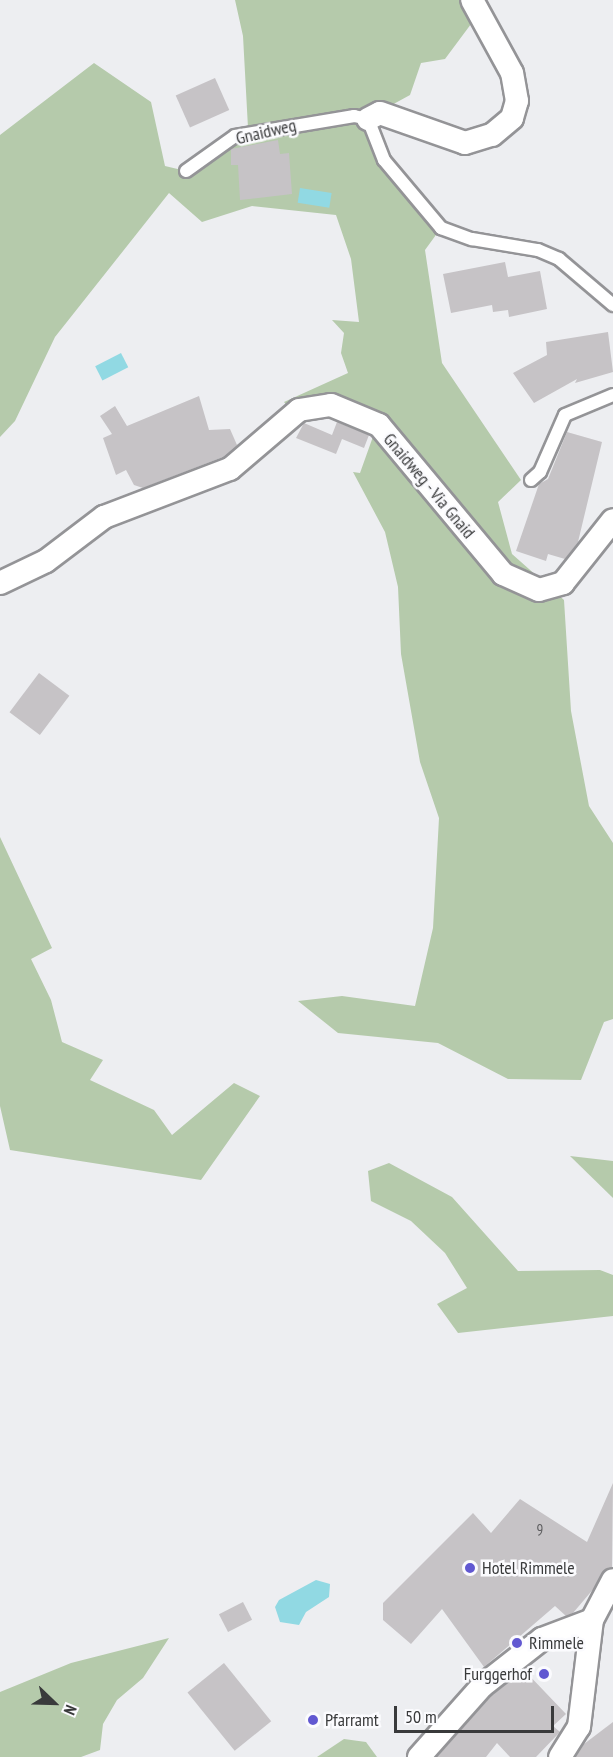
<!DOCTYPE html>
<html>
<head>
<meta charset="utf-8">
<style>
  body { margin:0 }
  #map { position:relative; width:613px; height:1757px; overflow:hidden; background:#edeef1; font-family:"PT Sans Narrow",sans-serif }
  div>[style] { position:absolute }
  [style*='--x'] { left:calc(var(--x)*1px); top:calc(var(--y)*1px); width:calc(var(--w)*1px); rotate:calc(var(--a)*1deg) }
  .green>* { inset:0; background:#b5caab }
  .water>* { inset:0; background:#91d9e3; transform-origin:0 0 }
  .building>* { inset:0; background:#c6c3c6; transform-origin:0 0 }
  .roads { filter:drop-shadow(2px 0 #949497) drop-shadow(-2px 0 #949497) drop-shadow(0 2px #949497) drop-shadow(0 -2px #949497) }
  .lane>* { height:12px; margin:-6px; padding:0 6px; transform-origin:6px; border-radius:6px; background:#fff }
  .street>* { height:22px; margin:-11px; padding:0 11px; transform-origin:11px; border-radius:11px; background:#fff }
  .dots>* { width:16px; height:16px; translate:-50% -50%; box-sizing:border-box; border:3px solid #fbfbfe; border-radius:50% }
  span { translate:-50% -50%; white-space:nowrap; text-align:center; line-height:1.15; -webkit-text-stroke:5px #fbfbfe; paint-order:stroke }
  .number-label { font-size:15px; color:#5c5c5e }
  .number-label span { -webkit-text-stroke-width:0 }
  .street-label { font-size:18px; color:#393a3b }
  .poi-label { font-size:18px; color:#393a3b }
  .left { translate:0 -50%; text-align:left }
  .right { translate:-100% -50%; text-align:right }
  .north { position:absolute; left:24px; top:1673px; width:60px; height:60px; -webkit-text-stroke:4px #fbfbfe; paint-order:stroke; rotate:113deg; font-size:16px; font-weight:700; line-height:24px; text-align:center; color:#393a3b }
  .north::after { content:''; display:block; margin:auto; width:21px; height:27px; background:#393a3b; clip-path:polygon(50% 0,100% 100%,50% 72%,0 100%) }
  .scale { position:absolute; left:394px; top:1706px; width:160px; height:27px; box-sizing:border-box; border:3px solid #393a3b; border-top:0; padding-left:8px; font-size:18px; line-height:21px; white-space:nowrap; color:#393a3b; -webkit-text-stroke:4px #fbfbfe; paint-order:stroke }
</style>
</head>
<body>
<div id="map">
  <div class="green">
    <div style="clip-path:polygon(235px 0,463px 0,474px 20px,445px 59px,421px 63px,410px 95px,368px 118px,248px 128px,243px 36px)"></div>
    <div style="clip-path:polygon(94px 63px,151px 102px,165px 166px,186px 171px,235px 136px,368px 119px,372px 138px,441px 228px,425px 250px,442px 363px,521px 480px,498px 502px,512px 554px,564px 600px,571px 711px,589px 806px,613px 843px,613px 1019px,604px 1022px,581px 1080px,508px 1079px,438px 1043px,338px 1033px,298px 1001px,342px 996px,415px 1006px,433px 928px,439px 818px,420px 762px,401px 654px,398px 587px,385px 532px,353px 472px,360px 473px,375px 431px,365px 416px,294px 414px,284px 402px,348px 373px,341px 353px,344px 333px,332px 320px,359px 322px,351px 259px,336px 215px,252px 206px,202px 222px,169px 193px,55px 337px,15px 421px,0 437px,0 135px)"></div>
    <div style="clip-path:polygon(0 837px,52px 948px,31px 959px,51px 1000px,62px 1042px,103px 1060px,90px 1080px,154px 1110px,172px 1135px,234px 1083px,260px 1096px,201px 1180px,10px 1150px,0 1106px)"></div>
    <div style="clip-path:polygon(570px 1156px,613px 1161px,613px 1198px)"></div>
    <div style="clip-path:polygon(389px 1163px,452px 1197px,518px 1271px,600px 1270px,613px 1275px,613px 1316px,458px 1333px,437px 1304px,467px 1288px,445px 1253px,411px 1221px,371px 1201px,368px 1171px)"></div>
    <div style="clip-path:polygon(169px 1638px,143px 1678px,117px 1700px,103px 1724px,100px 1750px,81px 1757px,0 1757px,0 1692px,71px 1663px)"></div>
    <div style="clip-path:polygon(344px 1739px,366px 1742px,377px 1757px,317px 1757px)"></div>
  </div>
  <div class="water">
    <div style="left:300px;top:188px;width:32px;height:15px;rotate:9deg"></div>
    <div style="left:121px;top:353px;width:16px;height:29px;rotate:63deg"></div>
    <div style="clip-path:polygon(316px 1580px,330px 1584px,329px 1597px,306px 1612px,299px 1625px,280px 1622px,275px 1607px,279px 1600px)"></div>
  </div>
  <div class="building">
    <div style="left:215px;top:78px;width:35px;height:43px;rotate:66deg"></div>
    <div style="clip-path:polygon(278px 140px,280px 154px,289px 153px,292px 194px,240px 200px,238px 165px,231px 165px,231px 149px)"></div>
    <div style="clip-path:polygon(505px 262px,508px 277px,540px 271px,547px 309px,509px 317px,508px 310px,493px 312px,492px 305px,451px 313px,443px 274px)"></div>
    <div style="clip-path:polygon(608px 332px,613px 372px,575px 383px,577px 379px,534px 403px,513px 373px,547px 355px,546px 342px)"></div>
    <div style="clip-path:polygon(199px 396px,209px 430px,230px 429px,237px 445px,223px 457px,143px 488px,134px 485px,126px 470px,116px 475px,103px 438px,112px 434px,100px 416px,115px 406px,127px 426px)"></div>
    <div style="clip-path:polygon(337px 422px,369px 435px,364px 448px,342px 439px,336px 454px,296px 438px,304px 423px,332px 435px)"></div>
    <div style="clip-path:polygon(567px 432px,602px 442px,578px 542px,565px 559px,548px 554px,546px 561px,516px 551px,539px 484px,548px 479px)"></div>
    <div style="left:39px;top:673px;width:38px;height:49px;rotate:37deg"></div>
    <div style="clip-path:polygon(613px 1483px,612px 1567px,573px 1613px,566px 1616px,555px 1606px,484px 1667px,442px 1609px,411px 1644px,383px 1620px,383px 1603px,473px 1513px,491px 1533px,520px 1499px,587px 1542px)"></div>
    <div style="left:243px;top:1602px;width:20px;height:27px;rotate:63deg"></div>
    <div style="left:224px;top:1663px;width:75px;height:47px;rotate:51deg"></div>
    <div style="clip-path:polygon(524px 1670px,566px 1714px,553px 1726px,560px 1732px,536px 1757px,510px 1757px,497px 1743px,486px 1757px,437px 1757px,491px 1696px)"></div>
    <div style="clip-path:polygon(613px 1722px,613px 1757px,576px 1757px,584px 1744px)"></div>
  </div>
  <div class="roads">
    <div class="lane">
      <div style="--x:186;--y:171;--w:60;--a:-35.5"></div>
      <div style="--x:235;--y:136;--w:121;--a:-9.5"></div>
      <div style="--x:354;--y:116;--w:14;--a:12"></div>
      <div style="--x:368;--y:119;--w:44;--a:68.7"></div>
      <div style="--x:384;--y:160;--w:89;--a:50"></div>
      <div style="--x:441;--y:228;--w:33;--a:20"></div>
      <div style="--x:472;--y:239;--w:67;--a:9.5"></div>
      <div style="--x:538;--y:250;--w:23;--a:23"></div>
      <div style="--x:559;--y:259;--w:71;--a:40.4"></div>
      <div style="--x:531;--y:480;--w:12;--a:-42"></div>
      <div style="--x:540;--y:472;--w:62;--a:-66.3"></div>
      <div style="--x:565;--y:415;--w:52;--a:-22.6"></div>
    </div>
    <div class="street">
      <div style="--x:368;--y:119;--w:13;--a:-27"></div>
      <div style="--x:380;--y:113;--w:90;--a:19.4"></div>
      <div style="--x:465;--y:143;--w:28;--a:-17"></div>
      <div style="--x:492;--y:135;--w:26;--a:-40"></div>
      <div style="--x:512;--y:118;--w:18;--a:-74"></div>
      <div style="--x:517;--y:101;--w:28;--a:-100"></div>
      <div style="--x:512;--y:73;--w:83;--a:-118.7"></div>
      <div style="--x:0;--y:583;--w:51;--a:-25.6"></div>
      <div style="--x:46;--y:561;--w:73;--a:-37.2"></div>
      <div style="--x:104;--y:517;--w:135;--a:-20.9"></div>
      <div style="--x:230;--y:469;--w:91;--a:-40.5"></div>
      <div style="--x:299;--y:410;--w:32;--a:-9"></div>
      <div style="--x:331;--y:405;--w:52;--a:22.6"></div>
      <div style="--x:379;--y:425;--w:194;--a:50.2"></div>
      <div style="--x:503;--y:574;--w:39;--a:24"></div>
      <div style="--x:539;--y:590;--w:25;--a:-16"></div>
      <div style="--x:563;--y:583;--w:80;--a:-51.6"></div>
      <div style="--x:419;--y:1757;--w:95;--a:-48.4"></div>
      <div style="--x:482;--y:1686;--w:76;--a:-38.1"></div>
      <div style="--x:542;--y:1639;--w:53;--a:-20.8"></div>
      <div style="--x:560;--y:1757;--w:36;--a:-58"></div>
      <div style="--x:579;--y:1727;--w:108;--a:-83.1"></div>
      <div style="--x:592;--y:1620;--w:45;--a:-62.3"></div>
    </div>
  </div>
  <div class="dots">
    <div style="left:470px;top:1568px;background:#6158d1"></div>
    <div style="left:517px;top:1643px;background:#6158d1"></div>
    <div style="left:544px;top:1674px;background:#6158d1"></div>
    <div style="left:313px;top:1720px;background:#6158d1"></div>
  </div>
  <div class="number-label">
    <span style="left:540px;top:1530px">9</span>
  </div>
  <div class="street-label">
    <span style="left:266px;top:132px;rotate:-13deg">Gnaidweg</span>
    <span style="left:429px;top:486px;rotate:50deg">Gnaidweg - Via Gnaid</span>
  </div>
  <div class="poi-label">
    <span class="left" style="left:482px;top:1568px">Hotel Rimmele</span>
    <span class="left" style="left:529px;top:1643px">Rimmele</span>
    <span class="right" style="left:532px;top:1674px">Furggerhof</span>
    <span class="left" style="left:325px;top:1720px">Pfarramt</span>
  </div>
  <div class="north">N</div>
  <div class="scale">50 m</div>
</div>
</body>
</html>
